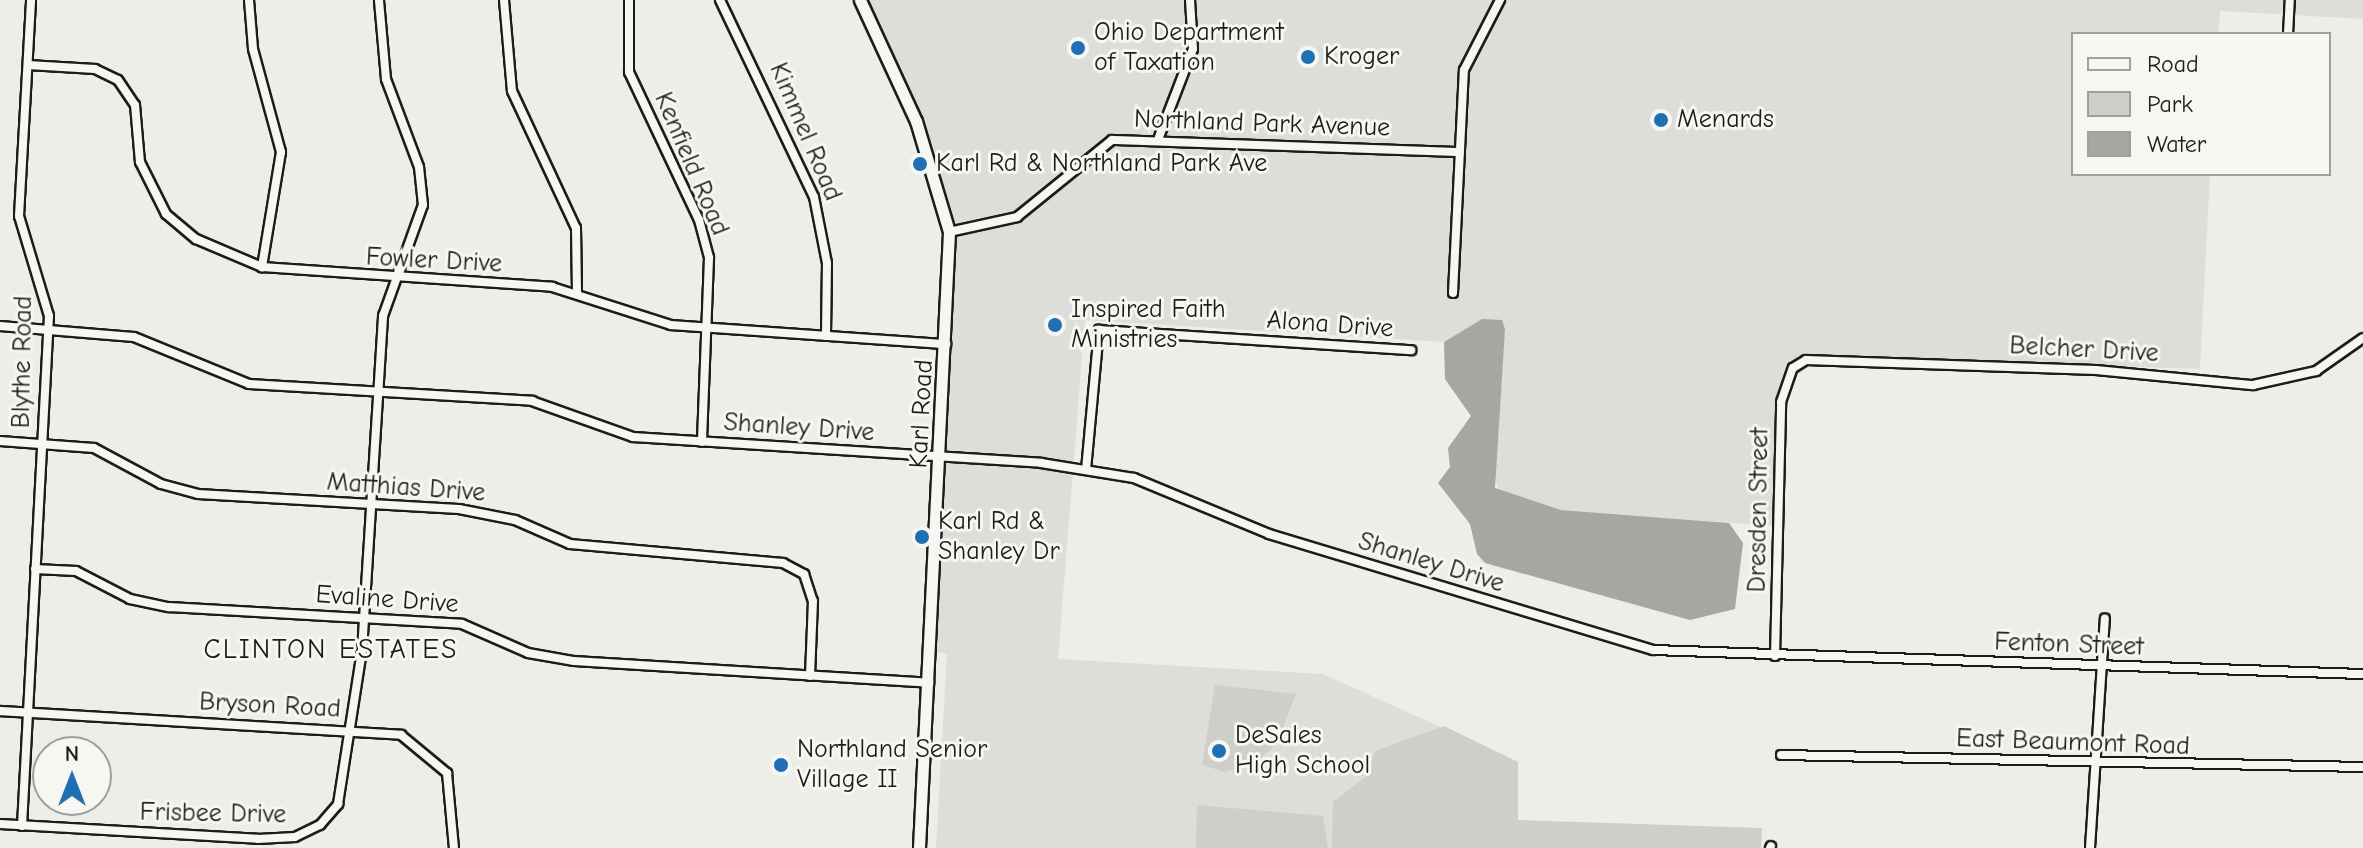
<!DOCTYPE html>
<html>
<head>
<meta charset="utf-8">
<style>
  body { margin:0 }
  #map { position:relative; width:2363px; height:848px; overflow:hidden; background:#edede9; font-family:"Comic Neue",sans-serif }
  div>[style] { position:absolute }
  [style*='--x'] { left:calc(var(--x)*1px); top:calc(var(--y)*1px); width:calc(var(--w)*1px); rotate:calc(var(--a)*1deg) }
  .built>* { inset:0; background:#ddddda }
  .green>* { inset:0; background:#cececb }
  .water>* { inset:0; background:#a6a6a3 }
  .roads { filter:drop-shadow(2px 0 #1c1c1c) drop-shadow(-2px 0 #1c1c1c) drop-shadow(0 2px #1c1c1c) drop-shadow(0 -2px #1c1c1c) }
  .minor>* { height:8px; margin:-4px; padding:0 4px; transform-origin:4px; border-radius:4px; background:#f6f6f2 }
  .secondary>* { height:11px; margin:-5.5px; padding:0 5.5px; transform-origin:5.5px; border-radius:5.5px; background:#f6f6f2 }
  .dots>* { width:22px; height:22px; translate:-50% -50%; box-sizing:border-box; border:4px solid #f6f6f2; border-radius:50% }
  span { translate:-50% -50%; white-space:nowrap; text-align:center; line-height:1.15; -webkit-text-stroke:6px #f6f6f2; paint-order:stroke }
  .poi-label { font-size:26px; color:#1c1c1c }
  .left { translate:0 -50%; text-align:left }
  .street-label { font-size:26px; color:#1c1c1c }
  .neighbourhood-label { font-size:28px; color:#1c1c1c; letter-spacing:2px }
  .legend { position:absolute; left:2071px; top:32px; width:260px; height:144px; box-sizing:border-box; background:#f6f6f2; border:2px solid #9f9f9c; margin:0; padding:10px 14px; list-style:none; font-size:24px; color:#1c1c1c }
  .legend li { display:flex; align-items:center; gap:16px; height:40px }
  .legend b { width:40px; border:2px solid #9f9f9c }
  .north { position:absolute; left:32px; top:736px; width:80px; height:80px; box-sizing:border-box; background:#f6f6f2; border:2px solid #9f9f9c; border-radius:50%; rotate:0deg; font-size:22px; font-weight:700; line-height:32px; text-align:center; color:#1c1c1c }
  .north::after { content:''; display:block; margin:auto; width:28px; height:36px; background:#1f6fb2; clip-path:polygon(50% 0,100% 100%,50% 72%,0 100%) }
</style>
</head>
<body>
<div id="map">
  <div class="built">
    <div style="clip-path:polygon(863px 0,2363px 0,2363px 19px,2220px 11px,2218px 34px,2073px 34px,2073px 174px,2210px 174px,2200px 369px,1809px 355px,1791px 364px,1785px 381px,1775px 526px,1562px 510px,1500px 493px,1495px 479px,1505px 329px,1482px 319px,1444px 342px,1085px 320px,1058px 659px,1323px 674px,1518px 762px,1517px 848px,936px 848px,947px 654px,932px 651px,952px 303px,949px 232px,937px 163px)"></div>
  </div>
  <div class="green">
    <div style="clip-path:polygon(1215px 685px,1296px 694px,1276px 745px,1253px 764px,1225px 772px,1202px 765px)"></div>
    <div style="clip-path:polygon(1444px 726px,1518px 762px,1518px 820px,1762px 828px,1761px 848px,1332px 848px,1333px 802px,1368px 775px,1375px 751px)"></div>
    <div style="clip-path:polygon(1197px 805px,1323px 816px,1328px 848px,1196px 848px)"></div>
  </div>
  <div class="water">
    <div style="clip-path:polygon(1482px 319px,1502px 320px,1505px 329px,1495px 488px,1561px 510px,1729px 523px,1743px 543px,1735px 609px,1690px 620px,1485px 563px,1477px 554px,1470px 524px,1438px 483px,1450px 467px,1448px 448px,1471px 416px,1445px 379px,1444px 342px)"></div>
  </div>
  <div class="roads">
    <div class="minor">
      <div style="--x:249;--y:0;--w:49;--a:85.3"></div>
      <div style="--x:253;--y:49;--w:107;--a:74.8"></div>
      <div style="--x:281;--y:152;--w:117;--a:99.4"></div>
      <div style="--x:504;--y:0;--w:91;--a:85"></div>
      <div style="--x:512;--y:91;--w:151;--a:65"></div>
      <div style="--x:576;--y:228;--w:64;--a:89.1"></div>
      <div style="--x:629;--y:0;--w:72;--a:90"></div>
      <div style="--x:629;--y:72;--w:164;--a:64.7"></div>
      <div style="--x:699;--y:220;--w:39;--a:75"></div>
      <div style="--x:709;--y:258;--w:184;--a:92.2"></div>
      <div style="--x:720;--y:0;--w:218;--a:64.5"></div>
      <div style="--x:814;--y:197;--w:67;--a:78.9"></div>
      <div style="--x:827;--y:263;--w:73;--a:90.8"></div>
      <div style="--x:2288;--y:34;--w:34;--a:-87"></div>
      <div style="--x:28;--y:65;--w:67;--a:3.4"></div>
      <div style="--x:95;--y:69;--w:25;--a:26"></div>
      <div style="--x:118;--y:80;--w:30;--a:56"></div>
      <div style="--x:135;--y:105;--w:57;--a:85"></div>
      <div style="--x:140;--y:162;--w:58;--a:63.4"></div>
      <div style="--x:166;--y:214;--w:39;--a:40"></div>
      <div style="--x:196;--y:239;--w:72;--a:23"></div>
      <div style="--x:262;--y:267;--w:291;--a:3.9"></div>
      <div style="--x:552;--y:287;--w:125;--a:17.7"></div>
      <div style="--x:671;--y:325;--w:276;--a:4"></div>
      <div style="--x:1159;--y:137;--w:94;--a:-68.9"></div>
      <div style="--x:1193;--y:49;--w:49;--a:-93.5"></div>
      <div style="--x:949;--y:232;--w:70;--a:-12.4"></div>
      <div style="--x:1017;--y:217;--w:122;--a:-39"></div>
      <div style="--x:1112;--y:140;--w:348;--a:2"></div>
      <div style="--x:1453;--y:293;--w:223;--a:-87.2"></div>
      <div style="--x:1464;--y:70;--w:79;--a:-62.8"></div>
      <div style="--x:0;--y:326;--w:134;--a:4.7"></div>
      <div style="--x:134;--y:337;--w:124;--a:22.2"></div>
      <div style="--x:249;--y:384;--w:284;--a:3.4"></div>
      <div style="--x:532;--y:401;--w:107;--a:19.6"></div>
      <div style="--x:633;--y:437;--w:409;--a:3.6"></div>
      <div style="--x:1041;--y:463;--w:94;--a:9.2"></div>
      <div style="--x:1134;--y:478;--w:146;--a:22.5"></div>
      <div style="--x:1269;--y:534;--w:401;--a:16.8"></div>
      <div style="--x:1653;--y:650;--w:710;--a:1.94"></div>
      <div style="--x:0;--y:441;--w:94;--a:4.3"></div>
      <div style="--x:94;--y:448;--w:76;--a:28.2"></div>
      <div style="--x:161;--y:484;--w:38;--a:15"></div>
      <div style="--x:198;--y:494;--w:261;--a:3.3"></div>
      <div style="--x:459;--y:509;--w:57;--a:11.1"></div>
      <div style="--x:515;--y:520;--w:60;--a:23.6"></div>
      <div style="--x:570;--y:544;--w:214;--a:5.1"></div>
      <div style="--x:783;--y:563;--w:24;--a:28"></div>
      <div style="--x:804;--y:574;--w:28;--a:72"></div>
      <div style="--x:813;--y:601;--w:75;--a:92.3"></div>
      <div style="--x:1086;--y:470;--w:141;--a:-84.7"></div>
      <div style="--x:1099;--y:330;--w:313;--a:3.7"></div>
      <div style="--x:35;--y:569;--w:41;--a:2.8"></div>
      <div style="--x:76;--y:571;--w:61;--a:27.4"></div>
      <div style="--x:130;--y:599;--w:40;--a:12"></div>
      <div style="--x:169;--y:607;--w:293;--a:3.3"></div>
      <div style="--x:462;--y:624;--w:72;--a:23.7"></div>
      <div style="--x:528;--y:653;--w:47;--a:9.9"></div>
      <div style="--x:574;--y:661;--w:356;--a:3.5"></div>
      <div style="--x:1775;--y:656;--w:254;--a:-88.6"></div>
      <div style="--x:1781;--y:402;--w:36;--a:-71"></div>
      <div style="--x:1793;--y:368;--w:15;--a:-32"></div>
      <div style="--x:1806;--y:360;--w:290;--a:2"></div>
      <div style="--x:2096;--y:370;--w:158;--a:5.5"></div>
      <div style="--x:2253;--y:385;--w:65;--a:-12.5"></div>
      <div style="--x:2316;--y:371;--w:57;--a:-35.1"></div>
      <div style="--x:0;--y:711;--w:402;--a:3.4"></div>
      <div style="--x:401;--y:735;--w:60;--a:39.6"></div>
      <div style="--x:447;--y:773;--w:75;--a:84.7"></div>
      <div style="--x:1781;--y:755;--w:582;--a:1.18"></div>
      <div style="--x:0;--y:824;--w:258;--a:3.3"></div>
      <div style="--x:258;--y:839;--w:37;--a:-3"></div>
      <div style="--x:295;--y:837;--w:28;--a:-26"></div>
      <div style="--x:320;--y:825;--w:28;--a:-49"></div>
      <div style="--x:338;--y:804;--w:155;--a:-81.1"></div>
      <div style="--x:362;--y:651;--w:336;--a:-86.4"></div>
      <div style="--x:383;--y:316;--w:118;--a:-70.2"></div>
      <div style="--x:423;--y:205;--w:38;--a:-96"></div>
      <div style="--x:419;--y:167;--w:94;--a:-110.6"></div>
      <div style="--x:386;--y:79;--w:79;--a:-95.1"></div>
      <div style="--x:22;--y:826;--w:511;--a:-86.97"></div>
      <div style="--x:49;--y:316;--w:104;--a:-106.7"></div>
      <div style="--x:19;--y:216;--w:216;--a:-86.8"></div>
      <div style="--x:1770;--y:848;--w:2;--a:-63"></div>
      <div style="--x:2090;--y:848;--w:230;--a:-86.3"></div>
    </div>
    <div class="secondary">
      <div style="--x:860;--y:0;--w:133;--a:65.2"></div>
      <div style="--x:916;--y:121;--w:116;--a:73.4"></div>
      <div style="--x:949;--y:232;--w:617;--a:92.79"></div>
    </div>
  </div>
  <div class="dots">
    <div style="left:1078px;top:48px;background:#1f6fb2"></div>
    <div style="left:1308px;top:57px;background:#1f6fb2"></div>
    <div style="left:1661px;top:120px;background:#1f6fb2"></div>
    <div style="left:920px;top:164px;background:#1f6fb2"></div>
    <div style="left:1055px;top:325px;background:#1f6fb2"></div>
    <div style="left:922px;top:537px;background:#1f6fb2"></div>
    <div style="left:1219px;top:751px;background:#1f6fb2"></div>
    <div style="left:781px;top:765px;background:#1f6fb2"></div>
  </div>
  <div class="poi-label">
    <span class="left" style="left:1094px;top:48px">Ohio Department<br>of Taxation</span>
    <span class="left" style="left:1324px;top:57px">Kroger</span>
    <span class="left" style="left:1677px;top:120px">Menards</span>
    <span class="left" style="left:936px;top:164px">Karl Rd &amp; Northland Park Ave</span>
    <span class="left" style="left:1071px;top:325px">Inspired Faith<br>Ministries</span>
    <span class="left" style="left:938px;top:537px">Karl Rd &amp;<br>Shanley Dr</span>
    <span class="left" style="left:1235px;top:751px">DeSales<br>High School</span>
    <span class="left" style="left:797px;top:765px">Northland Senior<br>Village II</span>
  </div>
  <div class="street-label">
    <span style="left:1262px;top:124px;rotate:2deg">Northland Park Avenue</span>
    <span style="left:805px;top:132px;rotate:67deg">Kimmel Road</span>
    <span style="left:691px;top:164px;rotate:67deg">Kenfield Road</span>
    <span style="left:434px;top:261px;rotate:3deg">Fowler Drive</span>
    <span style="left:1330px;top:325px;rotate:4deg">Alona Drive</span>
    <span style="left:2084px;top:350px;rotate:3deg">Belcher Drive</span>
    <span style="left:23px;top:362px;rotate:-89deg">Blythe Road</span>
    <span style="left:922px;top:414px;rotate:-87deg">Karl Road</span>
    <span style="left:799px;top:428px;rotate:4deg">Shanley Drive</span>
    <span style="left:406px;top:488px;rotate:4deg">Matthias Drive</span>
    <span style="left:1759px;top:510px;rotate:-89deg">Dresden Street</span>
    <span style="left:1431px;top:563px;rotate:17deg">Shanley Drive</span>
    <span style="left:387px;top:600px;rotate:4deg">Evaline Drive</span>
    <span style="left:2069px;top:645px;rotate:2deg">Fenton Street</span>
    <span style="left:270px;top:706px;rotate:3deg">Bryson Road</span>
    <span style="left:2073px;top:743px;rotate:2deg">East Beaumont Road</span>
    <span style="left:213px;top:814px;rotate:1deg">Frisbee Drive</span>
  </div>
  <div class="neighbourhood-label">
    <span style="left:331px;top:649px">CLINTON ESTATES</span>
  </div>
  <ul class="legend">
  <li><b style="height:10px;background:#f6f6f2"></b>Road</li>
  <li><b style="height:22px;background:#cececb"></b>Park</li>
  <li><b style="height:22px;background:#a6a6a3"></b>Water</li>
  </ul>
  <div class="north">N</div>
</div>
</body>
</html>
